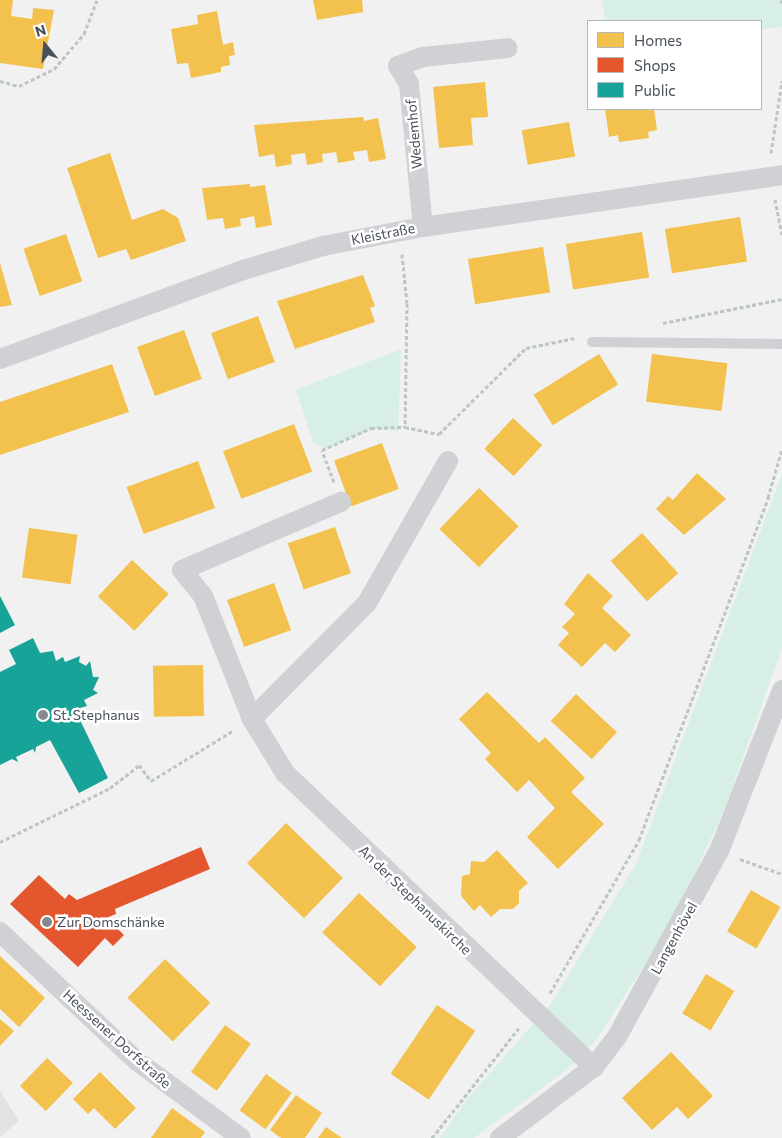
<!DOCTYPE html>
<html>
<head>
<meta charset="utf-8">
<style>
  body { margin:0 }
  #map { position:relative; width:782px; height:1138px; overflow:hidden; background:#f1f1f1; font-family:Commissioner,sans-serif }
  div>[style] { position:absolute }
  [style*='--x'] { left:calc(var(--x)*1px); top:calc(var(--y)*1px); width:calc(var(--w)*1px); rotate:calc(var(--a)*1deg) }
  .education>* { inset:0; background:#e3e2e2 }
  .green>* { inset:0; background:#d7efe4 }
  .homes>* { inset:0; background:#f2c14e; transform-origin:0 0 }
  .shops>* { inset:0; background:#e4572e }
  .public>* { inset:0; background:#17a398 }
  .path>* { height:3px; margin-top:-1.5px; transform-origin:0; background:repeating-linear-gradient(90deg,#bbc6c5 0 4px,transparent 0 6.5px) }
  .service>* { height:10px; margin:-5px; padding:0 5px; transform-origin:5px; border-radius:5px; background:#cfd1d4 }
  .minor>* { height:20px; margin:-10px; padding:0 10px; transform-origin:10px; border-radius:10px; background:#cfd1d4 }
  .dots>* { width:14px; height:14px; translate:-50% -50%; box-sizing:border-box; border:2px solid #fff; border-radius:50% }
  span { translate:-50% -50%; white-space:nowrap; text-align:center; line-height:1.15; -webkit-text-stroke:5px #fff; paint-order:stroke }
  .street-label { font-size:14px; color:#49505c }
  .poi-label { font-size:14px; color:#49505c }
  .left { translate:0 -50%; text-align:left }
  .legend { position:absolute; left:587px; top:20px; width:175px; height:90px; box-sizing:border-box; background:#fff; border:1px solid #b6b9be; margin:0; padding:6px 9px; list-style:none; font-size:15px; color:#49505c }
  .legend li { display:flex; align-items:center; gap:10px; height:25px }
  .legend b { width:25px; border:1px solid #b6b9be }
  .north { position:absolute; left:20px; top:20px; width:50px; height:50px; -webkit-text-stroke:4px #fff; paint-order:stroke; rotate:343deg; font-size:14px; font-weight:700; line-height:20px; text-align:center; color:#49505c }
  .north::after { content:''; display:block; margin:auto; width:18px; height:22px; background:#49505c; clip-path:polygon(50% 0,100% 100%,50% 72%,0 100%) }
</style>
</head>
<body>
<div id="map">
  <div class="education">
    <div style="clip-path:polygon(0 1091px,19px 1121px,0 1137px)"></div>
  </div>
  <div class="green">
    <div style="clip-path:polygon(602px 0,782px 0,782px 27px,761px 30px,761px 21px,605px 21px)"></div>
    <div style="clip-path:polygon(401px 349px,398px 431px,373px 429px,326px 449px,313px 442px,296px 390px)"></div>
    <div style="clip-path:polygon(782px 474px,782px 648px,727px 803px,697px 869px,655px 948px,597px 1039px,565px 1071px,474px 1138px,440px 1138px,468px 1098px,550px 1005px,636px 864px)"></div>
  </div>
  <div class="homes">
    <div style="clip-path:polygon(0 0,13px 0,11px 16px,32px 19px,33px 8px,54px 10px,43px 69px,0 63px)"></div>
    <div style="clip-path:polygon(313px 0,362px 0,363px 12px,317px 20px)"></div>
    <div style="clip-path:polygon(217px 11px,223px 45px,233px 42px,235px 55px,229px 56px,230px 65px,221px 67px,221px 72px,191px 78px,188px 63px,177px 64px,171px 29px,198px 24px,197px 15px)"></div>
    <div style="clip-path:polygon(485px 82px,488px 117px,471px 118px,473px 145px,439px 148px,433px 87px)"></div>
    <div style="clip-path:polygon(605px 109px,654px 109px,657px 130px,648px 132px,649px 138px,619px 142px,618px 135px,609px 137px)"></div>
    <div style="clip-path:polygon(363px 117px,364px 121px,378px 118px,386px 159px,369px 162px,367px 150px,353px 152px,355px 160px,338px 163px,336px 152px,322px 154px,323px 162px,307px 165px,305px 153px,291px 155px,292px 164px,276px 167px,274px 154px,259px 157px,254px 125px)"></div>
    <div style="left:569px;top:122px;width:35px;height:48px;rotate:80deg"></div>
    <div style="clip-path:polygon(110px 153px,132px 220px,163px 209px,178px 218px,186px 241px,131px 260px,126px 249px,98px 258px,67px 168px)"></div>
    <div style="clip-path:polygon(250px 184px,250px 187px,265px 185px,272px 225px,256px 228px,254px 216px,240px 219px,241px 226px,225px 229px,223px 218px,207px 220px,202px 188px)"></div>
    <div style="left:740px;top:217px;width:45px;height:76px;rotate:81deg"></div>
    <div style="left:642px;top:232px;width:46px;height:77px;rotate:81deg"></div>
    <div style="left:66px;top:234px;width:50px;height:45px;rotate:71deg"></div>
    <div style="left:543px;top:247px;width:46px;height:76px;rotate:81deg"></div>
    <div style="clip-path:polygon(0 263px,12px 305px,0 307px)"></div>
    <div style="clip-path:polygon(363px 275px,375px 306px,370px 308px,375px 322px,295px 349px,277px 301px)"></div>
    <div style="left:258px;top:316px;width:49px;height:50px;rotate:70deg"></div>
    <div style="left:184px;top:330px;width:52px;height:50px;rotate:70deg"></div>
    <div style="left:599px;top:354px;width:36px;height:77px;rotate:58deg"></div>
    <div style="left:652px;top:354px;width:76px;height:48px;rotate:7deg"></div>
    <div style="clip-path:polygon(112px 364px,129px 412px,0 455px,0 402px)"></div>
    <div style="left:513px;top:418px;width:40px;height:42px;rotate:43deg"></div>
    <div style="left:294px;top:424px;width:51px;height:76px;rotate:69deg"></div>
    <div style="left:382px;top:443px;width:49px;height:51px;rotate:70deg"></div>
    <div style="left:198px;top:461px;width:50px;height:76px;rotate:70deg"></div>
    <div style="clip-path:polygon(697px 473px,726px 499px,684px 535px,656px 509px,668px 496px,673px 500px)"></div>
    <div style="left:479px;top:488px;width:55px;height:57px;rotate:44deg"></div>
    <div style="left:335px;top:527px;width:49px;height:50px;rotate:71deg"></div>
    <div style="left:29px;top:528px;width:49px;height:50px;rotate:8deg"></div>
    <div style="left:642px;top:533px;width:54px;height:42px;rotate:48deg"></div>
    <div style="left:132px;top:560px;width:50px;height:50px;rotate:43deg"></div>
    <div style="clip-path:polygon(588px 573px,613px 596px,602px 608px,631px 635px,615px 652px,605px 643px,582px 667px,558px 645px,569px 633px,562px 627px,575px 614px,564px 604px)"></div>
    <div style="left:274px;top:583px;width:50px;height:50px;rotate:70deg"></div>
    <div style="left:203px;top:665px;width:51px;height:50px;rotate:89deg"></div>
    <div style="clip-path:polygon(487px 692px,539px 743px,545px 737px,585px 778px,571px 792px,604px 824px,558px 869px,527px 837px,555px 808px,529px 780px,517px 792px,485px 759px,491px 753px,459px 719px)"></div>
    <div style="left:576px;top:694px;width:56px;height:37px;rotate:43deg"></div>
    <div style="left:286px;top:823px;width:79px;height:56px;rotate:44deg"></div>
    <div style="clip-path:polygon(497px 850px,528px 883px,519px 891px,519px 903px,513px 909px,500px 909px,491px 917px,480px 905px,474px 911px,461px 896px,462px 876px,470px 874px,471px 861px,484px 862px)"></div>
    <div style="left:751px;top:890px;width:34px;height:48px;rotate:30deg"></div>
    <div style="left:359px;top:893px;width:79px;height:54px;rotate:43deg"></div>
    <div style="clip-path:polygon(0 956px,45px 998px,19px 1027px,0 1009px)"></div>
    <div style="left:165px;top:959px;width:63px;height:54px;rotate:44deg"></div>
    <div style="left:706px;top:974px;width:33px;height:46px;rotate:31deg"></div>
    <div style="left:437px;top:1005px;width:46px;height:83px;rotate:34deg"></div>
    <div style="clip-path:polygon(0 1019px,14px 1031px,0 1046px)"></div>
    <div style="left:225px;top:1025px;width:32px;height:58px;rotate:36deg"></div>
    <div style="clip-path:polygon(671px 1052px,713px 1096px,688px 1119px,677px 1107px,652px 1130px,622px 1098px)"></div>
    <div style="left:47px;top:1058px;width:36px;height:39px;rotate:44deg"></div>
    <div style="clip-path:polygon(100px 1072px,136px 1108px,115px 1129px,94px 1108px,88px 1114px,73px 1099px)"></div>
    <div style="left:266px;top:1074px;width:32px;height:45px;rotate:36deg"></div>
    <div style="clip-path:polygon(296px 1095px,322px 1113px,305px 1138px,281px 1138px,270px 1130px)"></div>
    <div style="clip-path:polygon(172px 1108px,205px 1132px,201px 1138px,151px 1138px)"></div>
    <div style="clip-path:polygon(326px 1127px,342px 1138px,318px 1138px)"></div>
  </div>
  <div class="shops">
    <div style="clip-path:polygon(201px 847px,210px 869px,115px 909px,116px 914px,106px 918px,124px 935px,113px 946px,105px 938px,78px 967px,10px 904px,39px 875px,65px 899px,69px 894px,77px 900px)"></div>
  </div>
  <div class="public">
    <div style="clip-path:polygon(0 596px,15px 625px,0 633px)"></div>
    <div style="clip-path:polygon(33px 638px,40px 653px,53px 651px,56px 661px,63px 657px,65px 662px,80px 656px,79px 662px,86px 666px,90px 661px,93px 677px,99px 677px,93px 690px,98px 693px,84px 700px,87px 706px,80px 708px,86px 717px,80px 720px,108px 778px,79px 793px,50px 740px,36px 747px,35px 753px,33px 749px,16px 757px,18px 762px,12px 759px,0 765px,0 672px,16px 664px,9px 650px)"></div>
  </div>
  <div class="path">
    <div style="--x:781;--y:0;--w:3;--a:72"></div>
    <div style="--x:0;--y:81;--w:20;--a:15"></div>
    <div style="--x:19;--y:86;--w:39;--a:-26"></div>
    <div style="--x:54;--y:69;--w:46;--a:-49.4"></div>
    <div style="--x:84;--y:34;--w:36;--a:-69"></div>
    <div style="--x:771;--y:153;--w:73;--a:-81.3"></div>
    <div style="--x:775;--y:199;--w:37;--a:79"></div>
    <div style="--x:402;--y:254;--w:49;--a:84.2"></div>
    <div style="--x:407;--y:303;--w:124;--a:90.9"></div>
    <div style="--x:405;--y:427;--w:35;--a:12"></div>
    <div style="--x:439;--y:434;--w:122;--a:-44.7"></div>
    <div style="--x:526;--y:348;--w:50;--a:-11.5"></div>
    <div style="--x:663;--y:323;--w:121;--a:-11.4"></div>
    <div style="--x:334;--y:482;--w:34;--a:-111"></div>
    <div style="--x:322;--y:450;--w:54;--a:-24.2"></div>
    <div style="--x:371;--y:428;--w:34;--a:-2"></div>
    <div style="--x:0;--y:842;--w:123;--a:-26.1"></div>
    <div style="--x:110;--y:788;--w:37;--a:-38"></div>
    <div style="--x:139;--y:765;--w:20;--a:53"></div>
    <div style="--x:151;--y:781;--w:97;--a:-31.6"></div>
    <div style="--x:740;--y:859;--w:45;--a:19.7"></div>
    <div style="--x:550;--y:993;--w:177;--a:-59.8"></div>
    <div style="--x:639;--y:840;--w:366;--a:-69.3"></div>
    <div style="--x:768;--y:498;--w:51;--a:-74.1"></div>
    <div style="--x:432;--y:1138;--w:140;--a:-51.7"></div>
  </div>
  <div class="service">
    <div style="--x:592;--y:342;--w:190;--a:0.6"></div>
  </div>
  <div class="minor">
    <div style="--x:423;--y:227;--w:144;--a:-95.6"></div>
    <div style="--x:409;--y:84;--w:21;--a:-121"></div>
    <div style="--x:398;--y:66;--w:27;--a:-20"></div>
    <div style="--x:423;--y:57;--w:85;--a:-6"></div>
    <div style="--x:0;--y:359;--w:259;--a:-20.1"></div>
    <div style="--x:243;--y:270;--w:84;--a:-16.7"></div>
    <div style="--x:323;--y:246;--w:102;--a:-10.8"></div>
    <div style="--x:423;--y:227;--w:363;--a:-8.2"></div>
    <div style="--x:448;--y:461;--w:163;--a:119.7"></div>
    <div style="--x:367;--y:603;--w:163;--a:134.8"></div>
    <div style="--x:252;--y:719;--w:63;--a:58.6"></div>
    <div style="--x:285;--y:773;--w:427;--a:43.6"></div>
    <div style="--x:252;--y:719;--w:132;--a:-111.7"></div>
    <div style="--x:203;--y:596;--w:33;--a:-129"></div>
    <div style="--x:182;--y:570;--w:173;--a:-23.2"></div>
    <div style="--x:0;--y:932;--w:188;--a:43.3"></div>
    <div style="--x:137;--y:1061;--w:129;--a:36.5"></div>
    <div style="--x:500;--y:1138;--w:118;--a:-37.1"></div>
    <div style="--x:594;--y:1067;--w:38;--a:-53"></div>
    <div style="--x:617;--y:1037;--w:212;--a:-61.3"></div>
    <div style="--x:719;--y:851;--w:173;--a:-68.6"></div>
  </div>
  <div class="dots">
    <div style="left:43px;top:715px;background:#848890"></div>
    <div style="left:47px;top:922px;background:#848890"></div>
  </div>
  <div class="street-label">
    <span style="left:414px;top:134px;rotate:-95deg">Wedemhof</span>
    <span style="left:383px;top:234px;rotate:-11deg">Kleistraße</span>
    <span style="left:415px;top:900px;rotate:44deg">An der Stephanuskirche</span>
    <span style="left:674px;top:938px;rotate:-61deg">Langenhövel</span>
    <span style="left:117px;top:1039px;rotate:42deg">Heessener Dorfstraße</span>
  </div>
  <div class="poi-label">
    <span class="left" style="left:53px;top:715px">St. Stephanus</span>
    <span class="left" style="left:57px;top:922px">Zur Domschänke</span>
  </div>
  <ul class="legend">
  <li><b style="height:14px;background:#f2c14e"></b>Homes</li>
  <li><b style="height:14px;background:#e4572e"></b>Shops</li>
  <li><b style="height:14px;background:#17a398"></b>Public</li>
  </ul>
  <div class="north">N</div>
</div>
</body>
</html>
